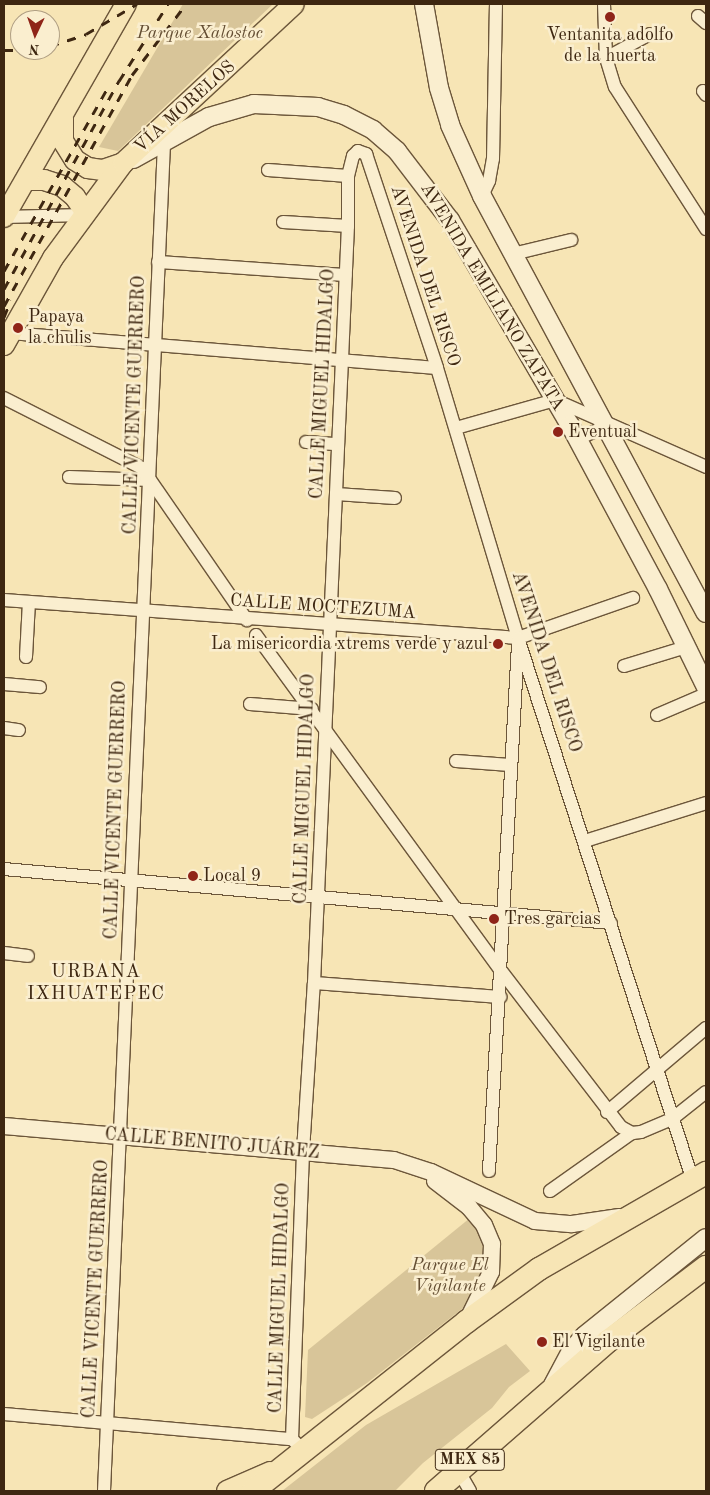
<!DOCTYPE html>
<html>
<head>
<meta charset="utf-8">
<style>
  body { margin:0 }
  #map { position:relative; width:710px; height:1495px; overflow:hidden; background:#f7e5b5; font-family:"Old Standard TT",serif }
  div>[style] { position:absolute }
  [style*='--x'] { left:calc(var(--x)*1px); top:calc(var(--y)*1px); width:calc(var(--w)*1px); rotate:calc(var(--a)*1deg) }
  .green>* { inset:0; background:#d8c599 }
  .roads { filter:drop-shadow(1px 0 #6c563a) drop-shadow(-1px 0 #6c563a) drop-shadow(0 1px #6c563a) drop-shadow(0 -1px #6c563a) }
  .minor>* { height:12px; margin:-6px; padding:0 6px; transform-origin:6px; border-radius:6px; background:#faeecf }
  .tertiary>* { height:16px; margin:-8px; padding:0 8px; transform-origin:8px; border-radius:8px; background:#faeecf }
  .secondary>* { height:18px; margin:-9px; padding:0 9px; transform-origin:9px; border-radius:9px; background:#faeecf }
  .primary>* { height:20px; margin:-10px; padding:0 10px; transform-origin:10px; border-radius:10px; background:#f7e5b5 }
  .motorway>* { height:22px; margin:-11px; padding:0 11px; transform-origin:11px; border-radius:11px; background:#f7e5b5 }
  .rail>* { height:3px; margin-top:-1.5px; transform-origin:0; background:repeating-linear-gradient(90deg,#3e2711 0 9px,transparent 0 18px) }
  .dots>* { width:14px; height:14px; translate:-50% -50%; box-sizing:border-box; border:2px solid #faeecf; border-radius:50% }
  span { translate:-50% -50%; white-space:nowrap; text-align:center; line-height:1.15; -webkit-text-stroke:5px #faeecf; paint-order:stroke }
  .shield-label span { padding:1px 4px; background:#faeecf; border:1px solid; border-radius:4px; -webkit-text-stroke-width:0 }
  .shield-label { font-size:16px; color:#3e2711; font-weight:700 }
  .park-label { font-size:18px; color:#644e33; font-style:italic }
  .poi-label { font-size:18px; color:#3e2711 }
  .left { translate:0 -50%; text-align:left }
  .right { translate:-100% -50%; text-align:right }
  .street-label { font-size:18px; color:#3e2711 }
  .neighbourhood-label { font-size:19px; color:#3e2711; letter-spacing:1px }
  .frame { position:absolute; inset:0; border:5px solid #3e2711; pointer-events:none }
  .north { position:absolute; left:10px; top:10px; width:50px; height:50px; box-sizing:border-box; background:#faeecf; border:1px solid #af9e83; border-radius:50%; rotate:183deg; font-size:14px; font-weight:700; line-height:20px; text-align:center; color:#3e2711 }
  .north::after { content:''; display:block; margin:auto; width:18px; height:22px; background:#8f2418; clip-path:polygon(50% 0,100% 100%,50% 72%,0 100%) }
</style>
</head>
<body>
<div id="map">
  <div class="green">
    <div style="clip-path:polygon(183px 4px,273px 4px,118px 151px,99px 147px)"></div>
    <div style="clip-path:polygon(470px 1218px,480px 1224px,491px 1252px,476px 1298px,367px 1383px,312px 1419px,305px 1417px,308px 1350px)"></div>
    <div style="clip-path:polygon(506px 1344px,530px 1371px,509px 1387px,492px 1408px,423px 1463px,395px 1491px,282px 1491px,366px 1425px)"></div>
  </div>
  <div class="roads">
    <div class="minor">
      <div style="--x:604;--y:4;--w:54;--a:87.9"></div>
      <div style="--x:606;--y:58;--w:30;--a:73"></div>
      <div style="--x:615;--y:87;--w:169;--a:57.3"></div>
      <div style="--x:698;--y:16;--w:11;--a:41"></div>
      <div style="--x:606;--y:58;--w:50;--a:-28.6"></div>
      <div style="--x:703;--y:91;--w:5;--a:53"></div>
      <div style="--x:268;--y:170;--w:80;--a:4.3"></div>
      <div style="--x:482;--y:196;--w:17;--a:-65"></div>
      <div style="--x:489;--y:181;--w:22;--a:-80"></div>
      <div style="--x:493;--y:159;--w:155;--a:-88.9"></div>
      <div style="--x:4;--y:217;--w:79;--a:-1.5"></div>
      <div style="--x:283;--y:222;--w:65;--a:3.5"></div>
      <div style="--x:513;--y:254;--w:60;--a:-13.6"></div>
      <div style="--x:158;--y:262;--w:188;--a:4"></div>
      <div style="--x:10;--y:333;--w:428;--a:4.7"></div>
      <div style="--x:4;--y:398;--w:155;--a:26.9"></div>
      <div style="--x:142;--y:468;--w:185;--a:55.4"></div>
      <div style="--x:456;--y:428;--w:103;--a:-15.8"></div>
      <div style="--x:555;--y:400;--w:165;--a:23.9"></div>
      <div style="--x:577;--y:439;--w:33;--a:-23"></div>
      <div style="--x:306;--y:442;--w:32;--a:4"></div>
      <div style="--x:69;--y:477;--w:81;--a:2.1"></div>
      <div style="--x:336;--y:494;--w:59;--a:3.9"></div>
      <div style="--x:4;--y:600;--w:515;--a:4.23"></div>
      <div style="--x:518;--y:638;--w:122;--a:-19.2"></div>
      <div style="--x:256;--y:635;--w:417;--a:53.9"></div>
      <div style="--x:502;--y:972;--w:195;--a:52.5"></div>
      <div style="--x:621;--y:1127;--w:13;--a:29"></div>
      <div style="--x:632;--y:1133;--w:9;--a:-6"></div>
      <div style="--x:641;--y:1132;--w:34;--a:-23"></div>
      <div style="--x:672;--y:1119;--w:43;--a:-38.5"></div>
      <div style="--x:26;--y:657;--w:55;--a:-86.9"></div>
      <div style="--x:624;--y:666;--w:65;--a:-17"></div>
      <div style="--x:4;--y:684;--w:36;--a:5"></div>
      <div style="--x:250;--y:704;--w:62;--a:4.6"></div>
      <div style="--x:657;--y:715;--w:53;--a:-23.2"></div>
      <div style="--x:4;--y:728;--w:15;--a:8"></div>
      <div style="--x:456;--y:761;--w:54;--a:4.2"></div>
      <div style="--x:585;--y:841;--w:127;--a:-17.4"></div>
      <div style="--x:4;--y:869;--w:609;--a:5.08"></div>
      <div style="--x:4;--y:953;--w:24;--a:7"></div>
      <div style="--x:314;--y:983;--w:187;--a:4.3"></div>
      <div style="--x:607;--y:1112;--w:130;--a:-40.3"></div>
      <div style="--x:489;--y:1171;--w:528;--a:-86.85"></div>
      <div style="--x:550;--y:1191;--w:100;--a:-35.3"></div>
      <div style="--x:4;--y:1414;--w:289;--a:5"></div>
      <div style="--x:292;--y:1439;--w:8;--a:45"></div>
      <div style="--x:292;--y:1439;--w:288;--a:-87.8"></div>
      <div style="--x:303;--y:1151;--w:168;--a:-86.3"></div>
      <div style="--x:314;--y:983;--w:758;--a:-87.43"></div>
      <div style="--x:348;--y:226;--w:50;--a:-90"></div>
      <div style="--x:348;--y:176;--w:21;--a:-76"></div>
      <div style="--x:353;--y:156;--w:7;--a:-45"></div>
      <div style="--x:358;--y:151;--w:9;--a:21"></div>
      <div style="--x:366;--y:154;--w:225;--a:71.6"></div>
      <div style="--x:437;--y:368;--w:282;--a:73.3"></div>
      <div style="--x:518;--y:638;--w:571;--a:72.14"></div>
      <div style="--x:458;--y:1470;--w:24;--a:60"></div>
      <div style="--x:104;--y:1491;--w:1349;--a:-87.45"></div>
      <div style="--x:164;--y:143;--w:8;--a:-120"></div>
    </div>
    <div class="tertiary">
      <div style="--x:4;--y:1126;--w:391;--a:5"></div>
      <div style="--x:394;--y:1160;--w:39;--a:18"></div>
      <div style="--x:431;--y:1172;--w:115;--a:25.2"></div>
      <div style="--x:535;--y:1221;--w:37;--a:5"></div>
      <div style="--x:572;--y:1224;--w:48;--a:-8.5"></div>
      <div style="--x:435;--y:1181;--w:43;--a:37.4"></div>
      <div style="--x:469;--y:1207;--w:23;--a:50"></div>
      <div style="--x:484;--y:1225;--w:21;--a:67"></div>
      <div style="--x:492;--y:1244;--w:28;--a:92"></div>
      <div style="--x:491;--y:1272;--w:52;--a:116.1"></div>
    </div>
    <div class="secondary">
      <div style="--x:424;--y:4;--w:85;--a:79.9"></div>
      <div style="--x:439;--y:88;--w:39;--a:73"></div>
      <div style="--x:450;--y:125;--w:78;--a:65.7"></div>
      <div style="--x:482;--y:196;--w:473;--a:61.8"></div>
      <div style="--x:133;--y:159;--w:87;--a:-28.9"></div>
      <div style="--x:209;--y:117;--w:47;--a:-16.1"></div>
      <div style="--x:254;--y:104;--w:64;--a:2.7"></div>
      <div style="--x:318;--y:107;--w:27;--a:17"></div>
      <div style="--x:344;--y:115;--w:33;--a:27"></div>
      <div style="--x:373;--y:130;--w:32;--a:41"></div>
      <div style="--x:397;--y:151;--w:87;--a:52.5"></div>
      <div style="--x:450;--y:220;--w:238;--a:59.7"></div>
      <div style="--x:570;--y:425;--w:186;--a:61.8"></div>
      <div style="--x:658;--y:589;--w:109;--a:63.9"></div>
      <div style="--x:553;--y:1385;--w:40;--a:-62"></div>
      <div style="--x:572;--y:1350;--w:18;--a:-49"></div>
      <div style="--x:584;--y:1336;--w:156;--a:-38.8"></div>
    </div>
    <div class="primary">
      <div style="--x:63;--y:118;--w:23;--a:90"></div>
      <div style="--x:63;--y:141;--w:22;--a:58"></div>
      <div style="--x:75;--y:160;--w:15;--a:32"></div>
      <div style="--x:88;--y:168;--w:15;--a:8"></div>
      <div style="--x:103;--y:170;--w:21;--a:-19"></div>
      <div style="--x:26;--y:180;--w:18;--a:0"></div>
      <div style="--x:44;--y:180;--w:19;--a:18"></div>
      <div style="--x:62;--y:186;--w:17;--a:40"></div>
      <div style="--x:75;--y:197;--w:18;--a:56"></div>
      <div style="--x:4;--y:217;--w:245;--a:-60.2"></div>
      <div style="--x:4;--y:345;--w:100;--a:-60.6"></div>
      <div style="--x:53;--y:258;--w:118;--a:-53.6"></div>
      <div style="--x:123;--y:163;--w:233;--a:-42.9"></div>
      <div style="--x:227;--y:1491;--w:47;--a:-23.8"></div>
    </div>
    <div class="motorway">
      <div style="--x:253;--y:1491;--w:272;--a:-38.4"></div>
      <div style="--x:466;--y:1322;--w:90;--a:-36"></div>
      <div style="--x:539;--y:1269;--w:193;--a:-29.9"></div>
      <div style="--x:436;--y:1491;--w:228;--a:-41.1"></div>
      <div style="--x:608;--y:1341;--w:123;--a:-37.1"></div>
    </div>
  </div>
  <div class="rail">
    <div style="--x:50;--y:46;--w:38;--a:-18"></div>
    <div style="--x:86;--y:34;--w:59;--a:-30.5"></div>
    <div style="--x:4;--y:50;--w:16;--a:0"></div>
    <div style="--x:4;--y:271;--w:215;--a:-60.5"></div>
    <div style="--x:4;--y:289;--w:238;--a:-61.1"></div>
    <div style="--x:119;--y:81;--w:91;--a:-57.5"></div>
    <div style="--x:4;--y:306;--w:264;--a:-61"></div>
    <div style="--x:132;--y:75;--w:89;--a:-52.7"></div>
    <div style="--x:4;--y:317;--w:18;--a:-68"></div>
  </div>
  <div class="dots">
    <div style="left:610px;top:17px;background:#8f2418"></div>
    <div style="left:18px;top:328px;background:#8f2418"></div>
    <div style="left:558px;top:432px;background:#8f2418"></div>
    <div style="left:498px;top:644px;background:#8f2418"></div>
    <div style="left:193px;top:876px;background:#8f2418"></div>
    <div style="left:494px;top:919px;background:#8f2418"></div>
    <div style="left:542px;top:1342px;background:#8f2418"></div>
  </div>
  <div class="shield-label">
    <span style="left:470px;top:1460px">MEX 85</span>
  </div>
  <div class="park-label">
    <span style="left:200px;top:33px">Parque Xalostoc</span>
    <span style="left:450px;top:1276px">Parque El<br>Vigilante</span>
  </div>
  <div class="poi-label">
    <span style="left:610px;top:46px">Ventanita adolfo<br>de la huerta</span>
    <span class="left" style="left:28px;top:328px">Papaya<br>la chulis</span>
    <span class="left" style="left:568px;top:432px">Eventual</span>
    <span class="right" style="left:488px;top:644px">La misericordia xtrems verde y azul</span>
    <span class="left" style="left:203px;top:876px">Local 9</span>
    <span class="left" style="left:504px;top:919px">Tres garcias</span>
    <span class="left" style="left:552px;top:1342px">El Vigilante</span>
  </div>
  <div class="street-label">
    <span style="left:185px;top:107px;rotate:-42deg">VÍA MORELOS</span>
    <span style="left:425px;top:276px;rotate:72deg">AVENIDA DEL RISCO</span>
    <span style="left:492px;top:297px;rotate:59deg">AVENIDA EMILIANO ZAPATA</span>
    <span style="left:323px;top:384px;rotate:-87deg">CALLE MIGUEL HIDALGO</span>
    <span style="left:135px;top:405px;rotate:-88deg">CALLE VICENTE GUERRERO</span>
    <span style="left:323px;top:607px;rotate:4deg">CALLE MOCTEZUMA</span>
    <span style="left:546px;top:662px;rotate:72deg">AVENIDA DEL RISCO</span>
    <span style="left:305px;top:789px;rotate:-88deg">CALLE MIGUEL HIDALGO</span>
    <span style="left:116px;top:810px;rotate:-88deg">CALLE VICENTE GUERRERO</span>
    <span style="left:212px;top:1144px;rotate:5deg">CALLE BENITO JUÁREZ</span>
    <span style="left:96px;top:1289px;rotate:-87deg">CALLE VICENTE GUERRERO</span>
    <span style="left:280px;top:1298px;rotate:-88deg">CALLE MIGUEL HIDALGO</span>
  </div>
  <div class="neighbourhood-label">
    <span style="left:96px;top:984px">URBANA<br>IXHUATEPEC</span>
  </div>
  <div class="frame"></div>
  <div class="north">N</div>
</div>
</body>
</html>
